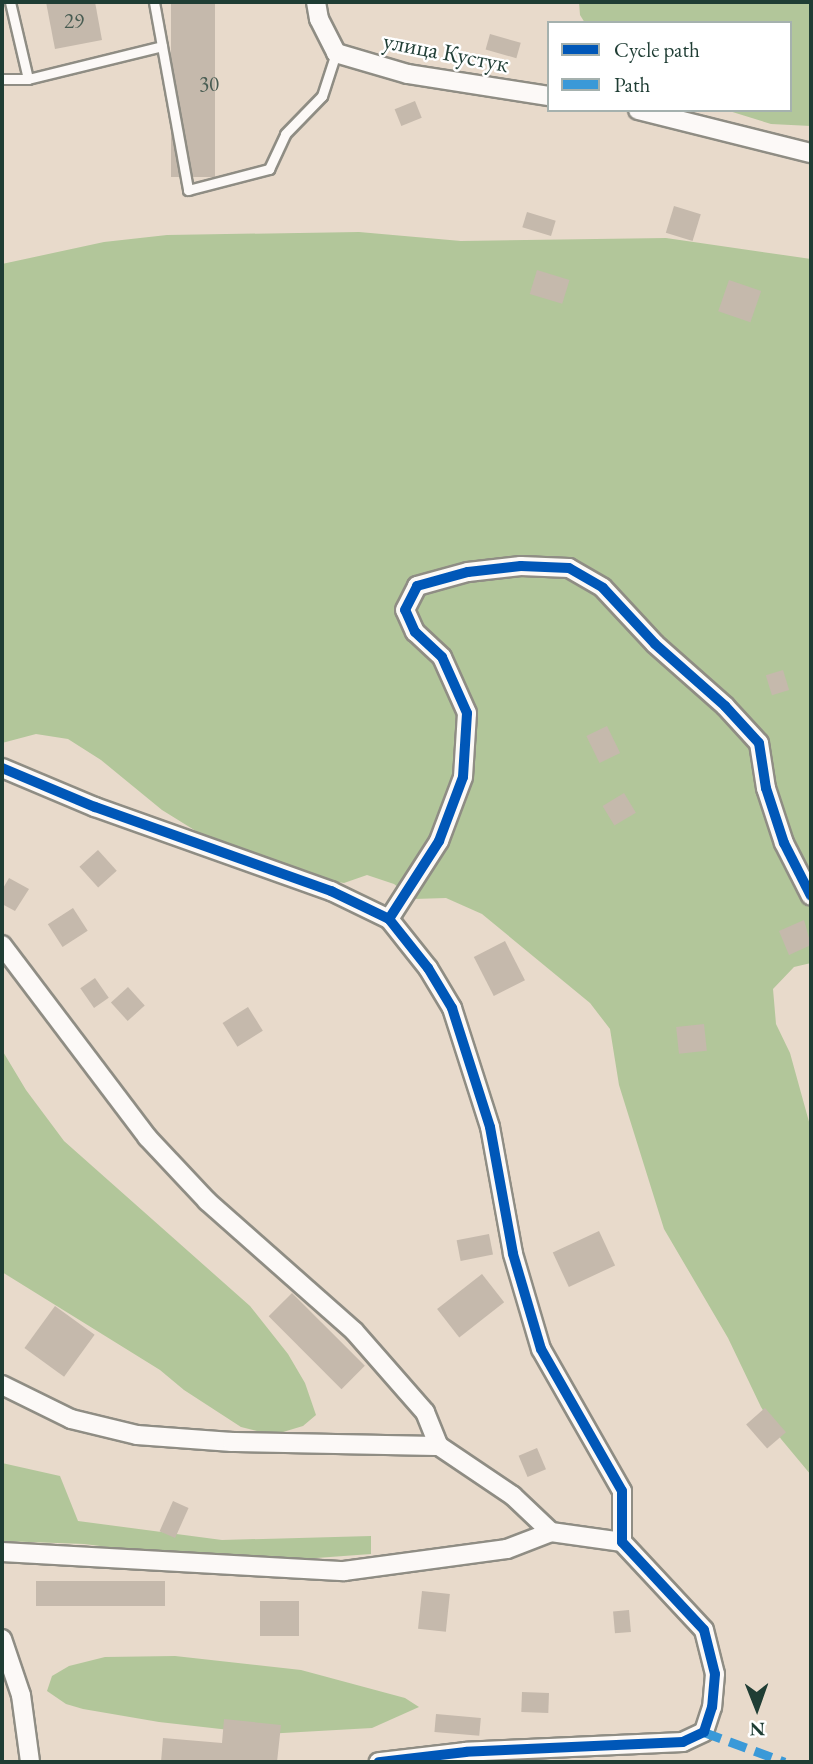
<!DOCTYPE html>
<html>
<head>
<meta charset="utf-8">
<style>
  body { margin:0 }
  #map { position:relative; width:813px; height:1764px; overflow:hidden; background:#e8dacb; font-family:"EB Garamond",serif }
  div>[style] { position:absolute }
  [style*='--x'] { left:calc(var(--x)*1px); top:calc(var(--y)*1px); width:calc(var(--w)*1px); rotate:calc(var(--a)*1deg) }
  .forest>* { inset:0; background:#b2c69a }
  .building>* { inset:0; background:#c5b9ac; transform-origin:0 0 }
  .roads { filter:drop-shadow(2px 0 #8f8d84) drop-shadow(-2px 0 #8f8d84) drop-shadow(0 2px #8f8d84) drop-shadow(0 -2px #8f8d84) }
  .lane>* { height:9px; margin:-4.5px; padding:0 4.5px; transform-origin:4.5px; border-radius:4.5px; background:#fcf9f7 }
  .street>* { height:18px; margin:-9px; padding:0 9px; transform-origin:9px; border-radius:9px; background:#fcf9f7 }
  .quiet>* { height:9px; margin-top:-4.5px; transform-origin:0; background:repeating-linear-gradient(90deg,#3a99d8 0 18px,transparent 0 27px) }
  .cycleway>* { height:10px; margin:-5px; padding:0 5px; transform-origin:5px; border-radius:5px; background:#0057b8 }
  span { translate:-50% -50%; white-space:nowrap; text-align:center; line-height:1.15; -webkit-text-stroke:5px #fff; paint-order:stroke }
  .number-label { font-size:21px; color:#485c52 }
  .number-label span { -webkit-text-stroke-width:0 }
  .street-label { font-size:24px; color:#1f3d34 }
  .frame { position:absolute; inset:0; border:4px solid #1f3d34; pointer-events:none }
  .legend { position:absolute; left:547px; top:21px; width:245px; height:91px; box-sizing:border-box; background:#fff; border:2px solid #a5b1ae; margin:0; padding:9px 12px; list-style:none; font-size:21px; color:#1f3d34 }
  .legend li { display:flex; align-items:center; gap:14px; height:35px }
  .legend b { width:35px; border:2px solid #a5b1ae }
  .north { position:absolute; left:722px; top:1673px; width:70px; height:70px; -webkit-text-stroke:5px #fff; paint-order:stroke; rotate:179deg; font-size:19px; font-weight:700; line-height:28px; text-align:center; color:#1f3d34 }
  .north::after { content:''; display:block; margin:auto; width:24px; height:32px; background:#1f3d34; clip-path:polygon(50% 0,100% 100%,50% 72%,0 100%) }
</style>
</head>
<body>
<div id="map">
  <div class="forest">
    <div style="clip-path:polygon(579px 2px,811px 2px,811px 126px,771px 124px,726px 110px,790px 110px,790px 23px,585px 23px,580px 15px)"></div>
    <div style="clip-path:polygon(359px 232px,461px 241px,666px 238px,811px 259px,811px 963px,794px 967px,773px 989px,776px 1024px,790px 1053px,811px 1129px,811px 1475px,781px 1439px,761px 1407px,728px 1338px,664px 1229px,619px 1085px,610px 1029px,590px 1003px,482px 914px,446px 898px,414px 899px,394px 884px,367px 875px,344px 883px,313px 878px,253px 852px,212px 841px,162px 810px,101px 760px,68px 739px,36px 734px,2px 743px,2px 264px,104px 242px,167px 235px)"></div>
    <div style="clip-path:polygon(2px 1050px,26px 1090px,64px 1141px,250px 1306px,288px 1354px,305px 1383px,316px 1415px,303px 1426px,273px 1435px,241px 1427px,184px 1390px,160px 1370px,2px 1272px)"></div>
    <div style="clip-path:polygon(2px 1463px,60px 1476px,78px 1521px,222px 1540px,371px 1536px,371px 1554px,289px 1560px,211px 1560px,84px 1544px,2px 1541px)"></div>
    <div style="clip-path:polygon(175px 1656px,301px 1670px,405px 1698px,419px 1707px,372px 1728px,265px 1734px,159px 1722px,83px 1709px,66px 1704px,47px 1691px,52px 1676px,69px 1666px,105px 1657px)"></div>
  </div>
  <div class="building">
    <div style="clip-path:polygon(46px 2px,95px 2px,102px 40px,55px 49px)"></div>
    <div style="left:171px;top:2px;width:44px;height:175px"></div>
    <div style="left:490px;top:34px;width:32px;height:16px;rotate:16deg"></div>
    <div style="left:415px;top:101px;width:18px;height:22px;rotate:68deg"></div>
    <div style="left:674px;top:206px;width:28px;height:28px;rotate:17deg"></div>
    <div style="left:527px;top:212px;width:30px;height:16px;rotate:17deg"></div>
    <div style="left:537px;top:270px;width:34px;height:25px;rotate:17deg"></div>
    <div style="left:729px;top:280px;width:34px;height:33px;rotate:19deg"></div>
    <div style="left:783px;top:670px;width:21px;height:18px;rotate:73deg"></div>
    <div style="left:607px;top:726px;width:30px;height:23px;rotate:64deg"></div>
    <div style="left:624px;top:793px;width:23px;height:25px;rotate:59deg"></div>
    <div style="left:98px;top:850px;width:28px;height:25px;rotate:48deg"></div>
    <div style="clip-path:polygon(9px 878px,29px 889px,15px 911px,2px 904px,2px 890px)"></div>
    <div style="left:73px;top:908px;width:27px;height:30px;rotate:57deg"></div>
    <div style="clip-path:polygon(804px 920px,811px 945px,789px 955px,779px 931px)"></div>
    <div style="left:505px;top:941px;width:44px;height:35px;rotate:63deg"></div>
    <div style="left:95px;top:978px;width:24px;height:18px;rotate:55deg"></div>
    <div style="left:128px;top:987px;width:25px;height:23px;rotate:48deg"></div>
    <div style="left:248px;top:1007px;width:28px;height:30px;rotate:58deg"></div>
    <div style="left:704px;top:1024px;width:27px;height:28px;rotate:84deg"></div>
    <div style="left:599px;top:1231px;width:38px;height:51px;rotate:65deg"></div>
    <div style="left:489px;top:1234px;width:21px;height:33px;rotate:79deg"></div>
    <div style="left:482px;top:1274px;width:36px;height:57px;rotate:52deg"></div>
    <div style="left:292px;top:1293px;width:103px;height:33px;rotate:45deg"></div>
    <div style="left:55px;top:1306px;width:49px;height:52px;rotate:36deg"></div>
    <div style="left:765px;top:1408px;width:32px;height:25px;rotate:49deg"></div>
    <div style="left:537px;top:1448px;width:23px;height:20px;rotate:67deg"></div>
    <div style="left:173px;top:1501px;width:17px;height:33px;rotate:24deg"></div>
    <div style="left:36px;top:1581px;width:129px;height:25px"></div>
    <div style="left:422px;top:1591px;width:28px;height:38px;rotate:6deg"></div>
    <div style="left:260px;top:1601px;width:39px;height:35px"></div>
    <div style="left:629px;top:1610px;width:22px;height:16px;rotate:85deg"></div>
    <div style="left:522px;top:1692px;width:27px;height:20px;rotate:2deg"></div>
    <div style="left:436px;top:1714px;width:45px;height:18px;rotate:5deg"></div>
    <div style="clip-path:polygon(224px 1719px,281px 1725px,277px 1762px,161px 1762px,163px 1738px,222px 1743px)"></div>
  </div>
  <div class="roads">
    <div class="lane">
      <div style="--x:10;--y:2;--w:79;--a:76.8"></div>
      <div style="--x:154;--y:2;--w:191;--a:79.7"></div>
      <div style="--x:188;--y:190;--w:84;--a:-14.5"></div>
      <div style="--x:269;--y:169;--w:38;--a:-65"></div>
      <div style="--x:285;--y:134;--w:53;--a:-45.8"></div>
      <div style="--x:322;--y:96;--w:45;--a:-72"></div>
      <div style="--x:2;--y:79;--w:26;--a:0"></div>
      <div style="--x:28;--y:79;--w:138;--a:-13.8"></div>
    </div>
    <div class="street">
      <div style="--x:316;--y:2;--w:17;--a:80"></div>
      <div style="--x:319;--y:19;--w:38;--a:63"></div>
      <div style="--x:336;--y:53;--w:75;--a:16.3"></div>
      <div style="--x:408;--y:74;--w:143;--a:8.9"></div>
      <div style="--x:638;--y:110;--w:178;--a:14"></div>
      <div style="--x:2;--y:768;--w:101;--a:22.8"></div>
      <div style="--x:95;--y:807;--w:251;--a:19.6"></div>
      <div style="--x:331;--y:891;--w:64;--a:25.8"></div>
      <div style="--x:389;--y:919;--w:63;--a:51.5"></div>
      <div style="--x:428;--y:968;--w:47;--a:59"></div>
      <div style="--x:452;--y:1008;--w:125;--a:72.3"></div>
      <div style="--x:490;--y:1127;--w:129;--a:79.7"></div>
      <div style="--x:513;--y:1254;--w:99;--a:73.6"></div>
      <div style="--x:541;--y:1349;--w:163;--a:60.3"></div>
      <div style="--x:622;--y:1491;--w:51;--a:90"></div>
      <div style="--x:622;--y:1542;--w:120;--a:47"></div>
      <div style="--x:704;--y:1630;--w:45;--a:76"></div>
      <div style="--x:715;--y:1674;--w:33;--a:95"></div>
      <div style="--x:712;--y:1707;--w:26;--a:108"></div>
      <div style="--x:704;--y:1732;--w:23;--a:155"></div>
      <div style="--x:683;--y:1742;--w:217;--a:177.4"></div>
      <div style="--x:466;--y:1752;--w:88;--a:173.4"></div>
      <div style="--x:389;--y:919;--w:93;--a:-57.3"></div>
      <div style="--x:439;--y:841;--w:68;--a:-69.4"></div>
      <div style="--x:463;--y:777;--w:64;--a:-86.4"></div>
      <div style="--x:467;--y:713;--w:61;--a:-114.1"></div>
      <div style="--x:442;--y:657;--w:37;--a:-137"></div>
      <div style="--x:415;--y:632;--w:24;--a:-114"></div>
      <div style="--x:405;--y:610;--w:27;--a:-63"></div>
      <div style="--x:417;--y:586;--w:53;--a:-15.4"></div>
      <div style="--x:468;--y:572;--w:53;--a:-6.5"></div>
      <div style="--x:521;--y:566;--w:48;--a:2.4"></div>
      <div style="--x:569;--y:568;--w:39;--a:30"></div>
      <div style="--x:603;--y:588;--w:76;--a:47.1"></div>
      <div style="--x:655;--y:644;--w:94;--a:41.5"></div>
      <div style="--x:725;--y:706;--w:50;--a:47.4"></div>
      <div style="--x:759;--y:743;--w:46;--a:81.2"></div>
      <div style="--x:766;--y:788;--w:58;--a:71.9"></div>
      <div style="--x:784;--y:843;--w:59;--a:63"></div>
      <div style="--x:2;--y:945;--w:241;--a:52.9"></div>
      <div style="--x:147;--y:1137;--w:88;--a:46.8"></div>
      <div style="--x:207;--y:1201;--w:196;--a:41.5"></div>
      <div style="--x:354;--y:1331;--w:108;--a:48.8"></div>
      <div style="--x:425;--y:1412;--w:37;--a:68"></div>
      <div style="--x:439;--y:1446;--w:89;--a:34"></div>
      <div style="--x:513;--y:1496;--w:52;--a:43.5"></div>
      <div style="--x:2;--y:1385;--w:77;--a:26.2"></div>
      <div style="--x:71;--y:1419;--w:68;--a:13.6"></div>
      <div style="--x:137;--y:1435;--w:95;--a:4.2"></div>
      <div style="--x:232;--y:1442;--w:207;--a:1.1"></div>
      <div style="--x:2;--y:1552;--w:343;--a:3.2"></div>
      <div style="--x:344;--y:1571;--w:164;--a:-7.7"></div>
      <div style="--x:507;--y:1549;--w:47;--a:-21.1"></div>
      <div style="--x:551;--y:1532;--w:72;--a:8"></div>
      <div style="--x:2;--y:1639;--w:59;--a:71.3"></div>
      <div style="--x:21;--y:1695;--w:68;--a:82.3"></div>
    </div>
  </div>
  <div class="quiet">
    <div style="--x:704;--y:1732;--w:86;--a:20.3"></div>
  </div>
  <div class="cycleway">
    <div style="--x:2;--y:768;--w:101;--a:22.8"></div>
    <div style="--x:95;--y:807;--w:251;--a:19.6"></div>
    <div style="--x:331;--y:891;--w:64;--a:25.8"></div>
    <div style="--x:389;--y:919;--w:63;--a:51.5"></div>
    <div style="--x:428;--y:968;--w:47;--a:59"></div>
    <div style="--x:452;--y:1008;--w:125;--a:72.3"></div>
    <div style="--x:490;--y:1127;--w:129;--a:79.7"></div>
    <div style="--x:513;--y:1254;--w:99;--a:73.6"></div>
    <div style="--x:541;--y:1349;--w:163;--a:60.3"></div>
    <div style="--x:622;--y:1491;--w:51;--a:90"></div>
    <div style="--x:622;--y:1542;--w:120;--a:47"></div>
    <div style="--x:704;--y:1630;--w:45;--a:76"></div>
    <div style="--x:715;--y:1674;--w:33;--a:95"></div>
    <div style="--x:712;--y:1707;--w:26;--a:108"></div>
    <div style="--x:704;--y:1732;--w:23;--a:155"></div>
    <div style="--x:683;--y:1742;--w:217;--a:177.4"></div>
    <div style="--x:466;--y:1752;--w:88;--a:173.4"></div>
    <div style="--x:389;--y:919;--w:93;--a:-57.3"></div>
    <div style="--x:439;--y:841;--w:68;--a:-69.4"></div>
    <div style="--x:463;--y:777;--w:64;--a:-86.4"></div>
    <div style="--x:467;--y:713;--w:61;--a:-114.1"></div>
    <div style="--x:442;--y:657;--w:37;--a:-137"></div>
    <div style="--x:415;--y:632;--w:24;--a:-114"></div>
    <div style="--x:405;--y:610;--w:27;--a:-63"></div>
    <div style="--x:417;--y:586;--w:53;--a:-15.4"></div>
    <div style="--x:468;--y:572;--w:53;--a:-6.5"></div>
    <div style="--x:521;--y:566;--w:48;--a:2.4"></div>
    <div style="--x:569;--y:568;--w:39;--a:30"></div>
    <div style="--x:603;--y:588;--w:76;--a:47.1"></div>
    <div style="--x:655;--y:644;--w:94;--a:41.5"></div>
    <div style="--x:725;--y:706;--w:50;--a:47.4"></div>
    <div style="--x:759;--y:743;--w:46;--a:81.2"></div>
    <div style="--x:766;--y:788;--w:58;--a:71.9"></div>
    <div style="--x:784;--y:843;--w:59;--a:63"></div>
  </div>
  <div class="number-label">
    <span style="left:74px;top:21px">29</span>
    <span style="left:209px;top:84px">30</span>
  </div>
  <div class="street-label">
    <span style="left:446px;top:52px;rotate:11deg">улица Кустук</span>
  </div>
  <div class="frame"></div>
  <ul class="legend">
  <li><b style="height:9px;background:#0057b8"></b>Cycle path</li>
  <li><b style="height:9px;background:#3a99d8"></b>Path</li>
  </ul>
  <div class="north">N</div>
</div>
</body>
</html>
